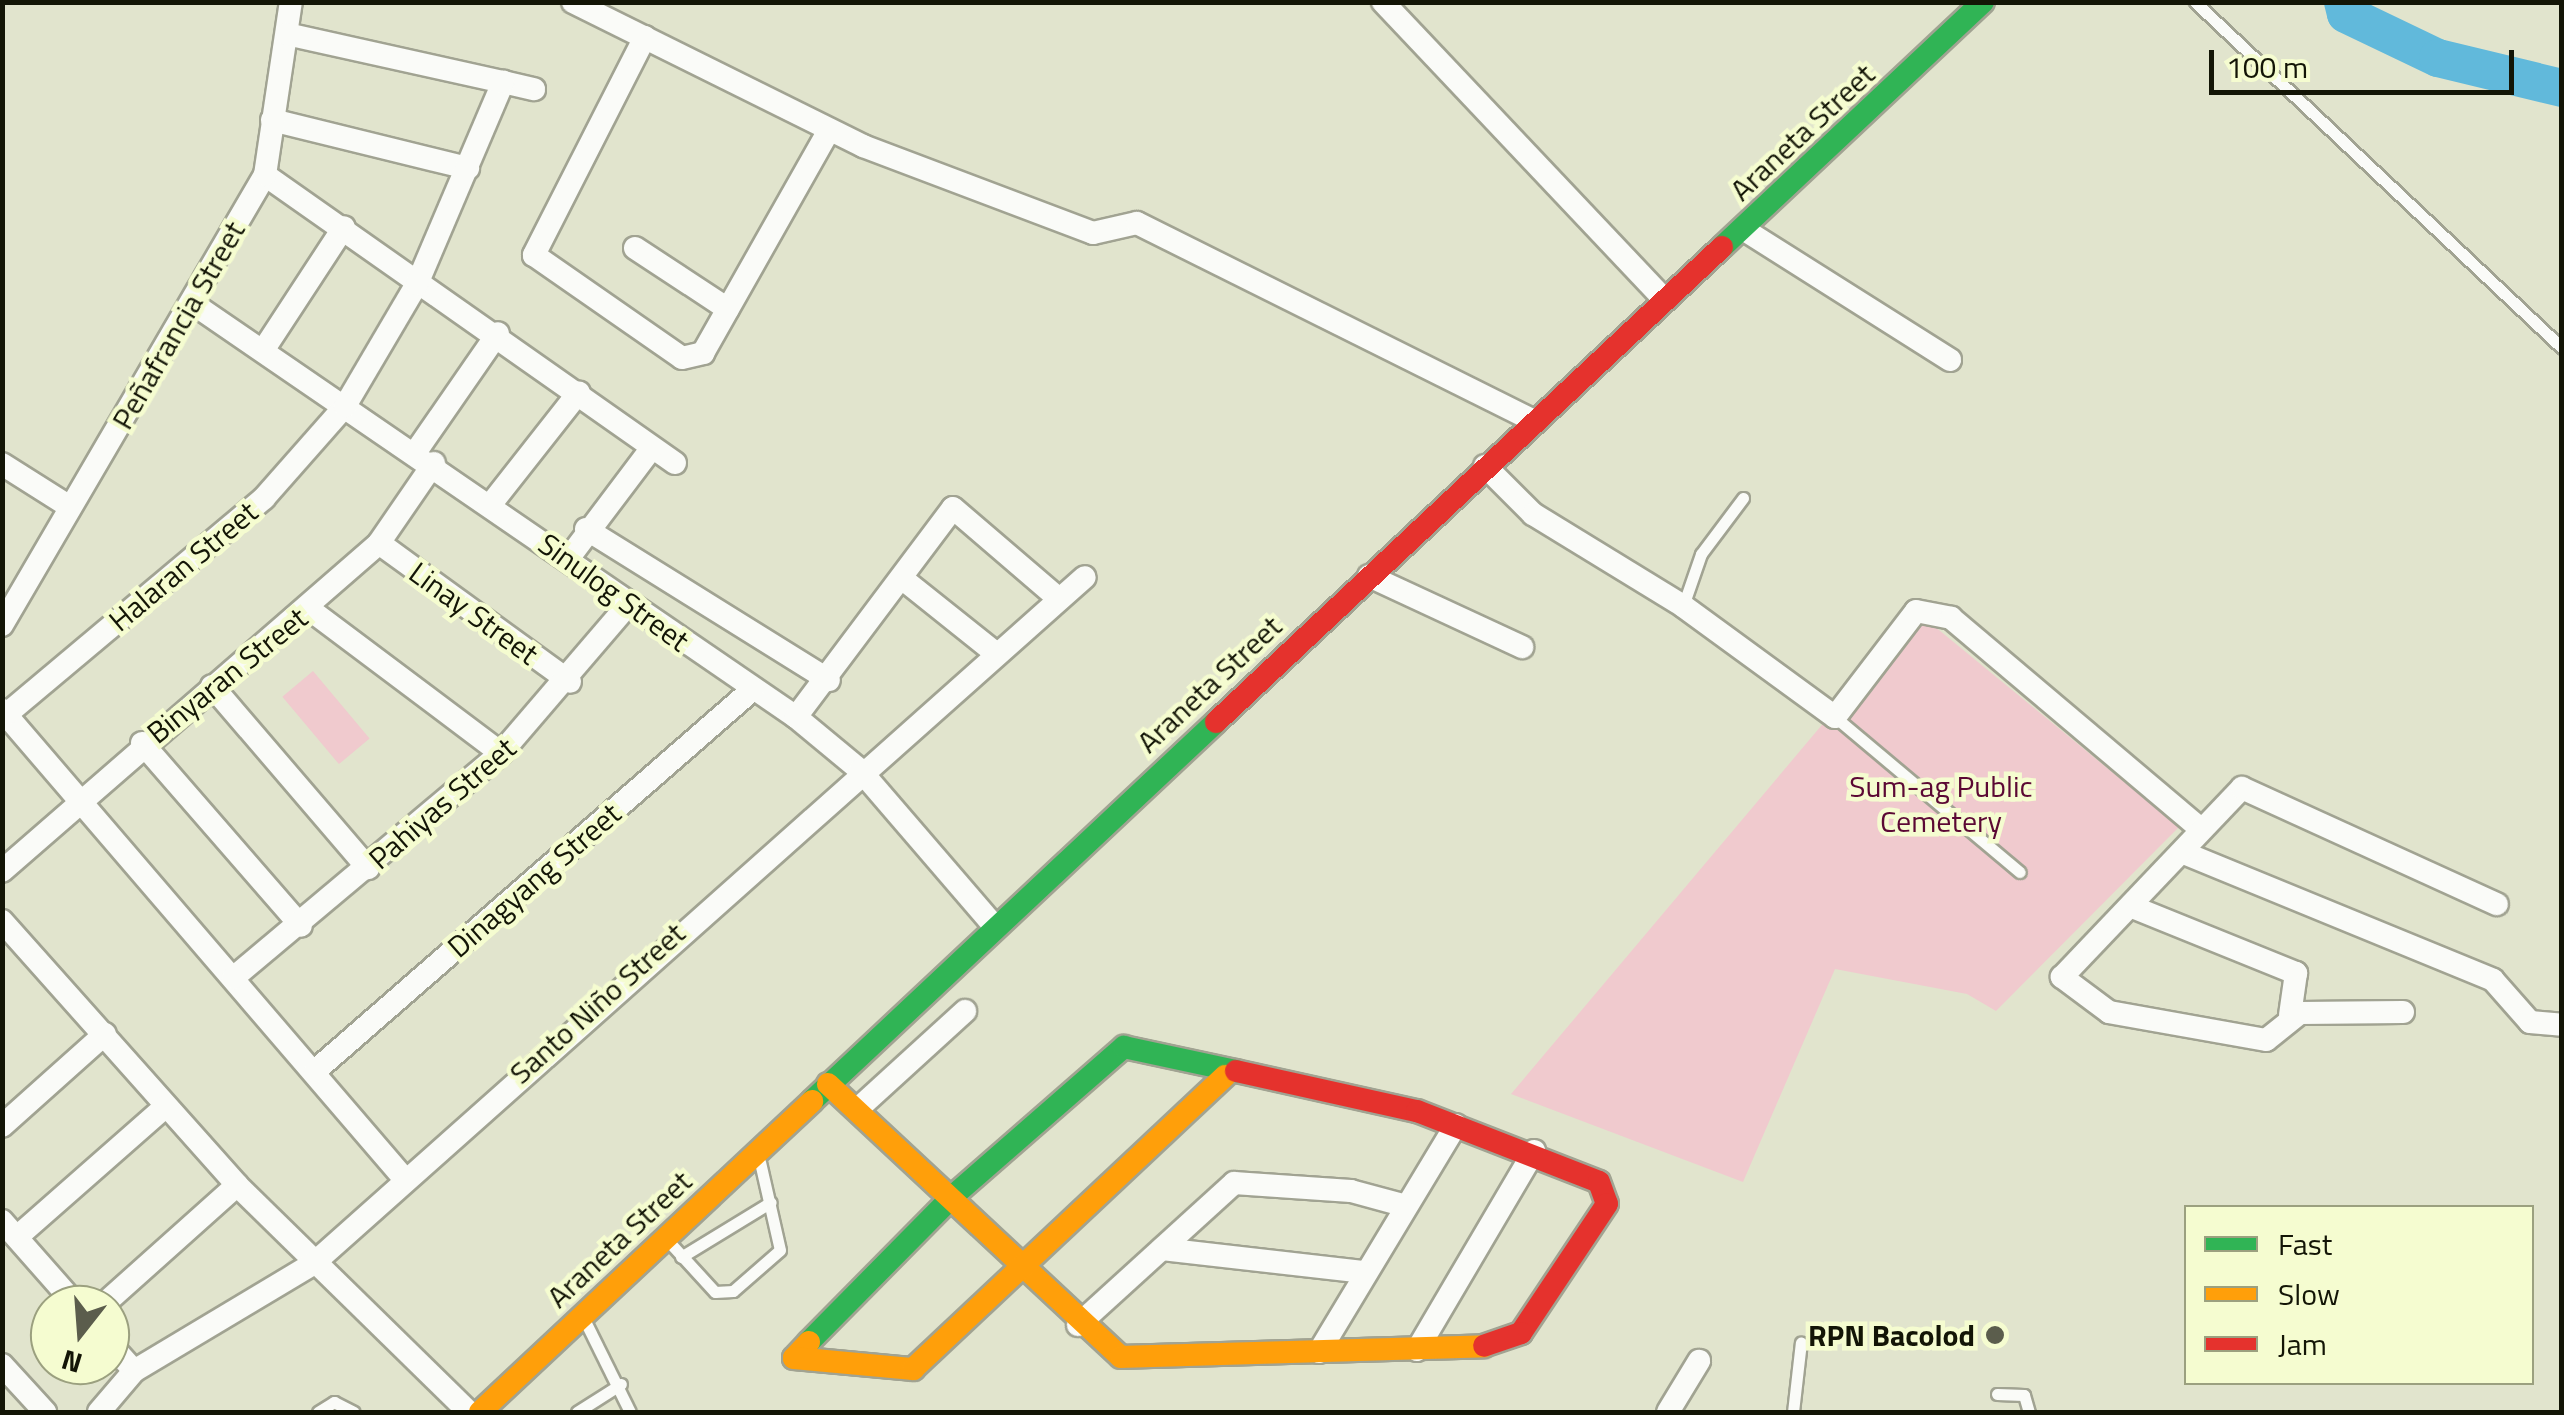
<!DOCTYPE html>
<html>
<head>
<meta charset="utf-8">
<style>
  body { margin:0 }
  #map { position:relative; width:2564px; height:1415px; overflow:hidden; background:#e1e4cd; font-family:"Titillium Web",sans-serif }
  div>[style] { position:absolute }
  [style*='--x'] { left:calc(var(--x)*1px); top:calc(var(--y)*1px); width:calc(var(--w)*1px); rotate:calc(var(--a)*1deg) }
  .green>* { inset:0; background:#f0cace; transform-origin:0 0 }
  .river>* { height:38px; margin:-19px; padding:0 19px; transform-origin:19px; border-radius:19px; background:#61b9db }
  .roads { filter:drop-shadow(2px 0 #a1a392) drop-shadow(-2px 0 #a1a392) drop-shadow(0 2px #a1a392) drop-shadow(0 -2px #a1a392) }
  .lane>* { height:11px; margin:-5.5px; padding:0 5.5px; transform-origin:5.5px; border-radius:5.5px; background:#fafbf8 }
  .street>* { height:22px; margin:-11px; padding:0 11px; transform-origin:11px; border-radius:11px; background:#fafbf8 }
  .fast>* { height:22px; margin:-11px; padding:0 11px; transform-origin:11px; border-radius:11px; background:#30b455 }
  .slow>* { height:22px; margin:-11px; padding:0 11px; transform-origin:11px; border-radius:11px; background:#ff9f0a }
  .jam>* { height:22px; margin:-11px; padding:0 11px; transform-origin:11px; border-radius:11px; background:#e5322d }
  .dots>* { width:28px; height:28px; translate:-50% -50%; box-sizing:border-box; border:5px solid #f5fcd0; border-radius:50% }
  span { translate:-50% -50%; white-space:nowrap; text-align:center; line-height:1.15; -webkit-text-stroke:9px #f5fcd0; paint-order:stroke }
  .street-label { font-size:30px; color:#131506 }
  .park-label { font-size:30px; color:#5b0834 }
  .poi-label { font-size:30px; color:#131506; font-weight:700 }
  .right { translate:-100% -50%; text-align:right }
  .frame { position:absolute; inset:0; border:5px solid #131506; pointer-events:none }
  .legend { position:absolute; left:2184px; top:1205px; width:350px; height:180px; box-sizing:border-box; background:#f5fcd0; border:2px solid #9ba07f; margin:0; padding:12px 18px; list-style:none; font-size:30px; color:#131506 }
  .legend li { display:flex; align-items:center; gap:20px; height:50px }
  .legend b { width:50px; border:2px solid #9ba07f }
  .north { position:absolute; left:30px; top:1285px; width:100px; height:100px; box-sizing:border-box; background:#f5fcd0; border:2px solid #9ba07f; border-radius:50%; rotate:197deg; font-size:28px; font-weight:700; line-height:40px; text-align:center; color:#131506 }
  .north::after { content:''; display:block; margin:auto; width:35px; height:45px; background:#5b5d4c; clip-path:polygon(50% 0,100% 100%,50% 72%,0 100%) }
  .scale { position:absolute; left:2209px; top:50px; width:305px; height:45px; box-sizing:border-box; border:5px solid #131506; border-top:0; padding-left:12px; font-size:30px; line-height:35px; white-space:nowrap; color:#131506; -webkit-text-stroke:8px #f5fcd0; paint-order:stroke }
</style>
</head>
<body>
<div id="map">
  <div class="green">
    <div style="clip-path:polygon(1917px 612px,2179px 827px,1996px 1011px,1967px 994px,1835px 969px,1743px 1182px,1511px 1094px)"></div>
    <div style="left:313px;top:671px;width:88px;height:40px;rotate:50deg"></div>
  </div>
  <div class="river">
    <div style="--x:2343;--y:2;--w:12;--a:76"></div>
    <div style="--x:2346;--y:14;--w:102;--a:25.6"></div>
    <div style="--x:2438;--y:58;--w:128;--a:13.6"></div>
  </div>
  <div class="roads">
    <div class="lane">
      <div style="--x:2195;--y:2;--w:504;--a:43.31"></div>
      <div style="--x:1683;--y:606;--w:55;--a:-70.9"></div>
      <div style="--x:1701;--y:554;--w:70;--a:-53.1"></div>
      <div style="--x:1835;--y:717;--w:241;--a:40"></div>
      <div style="--x:671;--y:1244;--w:65;--a:47.5"></div>
      <div style="--x:715;--y:1292;--w:18;--a:-3"></div>
      <div style="--x:733;--y:1291;--w:62;--a:-41.1"></div>
      <div style="--x:780;--y:1250;--w:90;--a:-102.8"></div>
      <div style="--x:681;--y:1257;--w:105;--a:-31.4"></div>
      <div style="--x:586;--y:1323;--w:99;--a:63.7"></div>
      <div style="--x:1997;--y:1394;--w:27;--a:2"></div>
      <div style="--x:2024;--y:1395;--w:18;--a:74"></div>
      <div style="--x:318;--y:1412;--w:19;--a:-32"></div>
      <div style="--x:334;--y:1402;--w:22;--a:27"></div>
      <div style="--x:577;--y:1412;--w:52;--a:-32.5"></div>
      <div style="--x:1793;--y:1412;--w:70;--a:-83.5"></div>
    </div>
    <div class="street">
      <div style="--x:573;--y:2;--w:324;--a:26.4"></div>
      <div style="--x:863;--y:146;--w:246;--a:20.7"></div>
      <div style="--x:1093;--y:233;--w:45;--a:-12.8"></div>
      <div style="--x:1137;--y:223;--w:444;--a:26.5"></div>
      <div style="--x:1383;--y:2;--w:410;--a:46.6"></div>
      <div style="--x:645;--y:37;--w:245;--a:117"></div>
      <div style="--x:534;--y:255;--w:180;--a:34.8"></div>
      <div style="--x:682;--y:358;--w:22;--a:-13"></div>
      <div style="--x:703;--y:353;--w:256;--a:-60.5"></div>
      <div style="--x:503;--y:82;--w:32;--a:13"></div>
      <div style="--x:272;--y:120;--w:202;--a:13.8"></div>
      <div style="--x:265;--y:175;--w:501;--a:35.09"></div>
      <div style="--x:1743;--y:229;--w:245;--a:32.3"></div>
      <div style="--x:635;--y:248;--w:111;--a:33.3"></div>
      <div style="--x:192;--y:303;--w:732;--a:34.43"></div>
      <div style="--x:796;--y:717;--w:83;--a:39.6"></div>
      <div style="--x:860;--y:770;--w:207;--a:49.3"></div>
      <div style="--x:266;--y:346;--w:142;--a:-56.8"></div>
      <div style="--x:417;--y:450;--w:142;--a:-55.3"></div>
      <div style="--x:2;--y:464;--w:80;--a:32.3"></div>
      <div style="--x:1485;--y:466;--w:68;--a:45"></div>
      <div style="--x:1533;--y:514;--w:176;--a:31.5"></div>
      <div style="--x:1683;--y:606;--w:188;--a:36.1"></div>
      <div style="--x:1835;--y:717;--w:133;--a:-52.6"></div>
      <div style="--x:1916;--y:611;--w:36;--a:11"></div>
      <div style="--x:1951;--y:618;--w:327;--a:40.2"></div>
      <div style="--x:491;--y:504;--w:142;--a:-51.8"></div>
      <div style="--x:586;--y:529;--w:286;--a:31.9"></div>
      <div style="--x:379;--y:543;--w:236;--a:36"></div>
      <div style="--x:568;--y:559;--w:138;--a:-53"></div>
      <div style="--x:1369;--y:576;--w:169;--a:24.9"></div>
      <div style="--x:904;--y:580;--w:114;--a:38.6"></div>
      <div style="--x:309;--y:609;--w:240;--a:36.9"></div>
      <div style="--x:2;--y:625;--w:521;--a:-59.7"></div>
      <div style="--x:265;--y:175;--w:175;--a:-81.5"></div>
      <div style="--x:212;--y:686;--w:240;--a:49.4"></div>
      <div style="--x:2;--y:710;--w:614;--a:49.36"></div>
      <div style="--x:8;--y:713;--w:334;--a:-40"></div>
      <div style="--x:264;--y:498;--w:123;--a:-48.6"></div>
      <div style="--x:345;--y:406;--w:142;--a:-59.5"></div>
      <div style="--x:417;--y:284;--w:220;--a:-66.9"></div>
      <div style="--x:503;--y:82;--w:221;--a:-167.5"></div>
      <div style="--x:796;--y:717;--w:261;--a:-53.1"></div>
      <div style="--x:953;--y:508;--w:138;--a:40.6"></div>
      <div style="--x:142;--y:743;--w:242;--a:49"></div>
      <div style="--x:2184;--y:853;--w:334;--a:22.3"></div>
      <div style="--x:2493;--y:980;--w:56;--a:48.6"></div>
      <div style="--x:2530;--y:1022;--w:32;--a:5"></div>
      <div style="--x:2;--y:871;--w:500;--a:-41"></div>
      <div style="--x:379;--y:543;--w:97;--a:-55.5"></div>
      <div style="--x:2135;--y:908;--w:174;--a:22"></div>
      <div style="--x:2296;--y:973;--w:42;--a:98.1"></div>
      <div style="--x:2;--y:921;--w:353;--a:48.3"></div>
      <div style="--x:237;--y:1185;--w:325;--a:44.4"></div>
      <div style="--x:233;--y:978;--w:350;--a:-40"></div>
      <div style="--x:501;--y:753;--w:195;--a:-49.4"></div>
      <div style="--x:2403;--y:1012;--w:103;--a:179.4"></div>
      <div style="--x:2300;--y:1013;--w:43;--a:141.5"></div>
      <div style="--x:2266;--y:1040;--w:159;--a:-169.9"></div>
      <div style="--x:2109;--y:1012;--w:59;--a:-143.3"></div>
      <div style="--x:2062;--y:977;--w:261;--a:-46.4"></div>
      <div style="--x:2242;--y:788;--w:280;--a:24.5"></div>
      <div style="--x:315;--y:1071;--w:581;--a:-41.09"></div>
      <div style="--x:861;--y:1106;--w:141;--a:-42.4"></div>
      <div style="--x:2;--y:1126;--w:138;--a:-41.8"></div>
      <div style="--x:2;--y:1221;--w:112;--a:48.6"></div>
      <div style="--x:17;--y:1237;--w:198;--a:-41.3"></div>
      <div style="--x:1162;--y:1249;--w:202;--a:6.5"></div>
      <div style="--x:103;--y:1305;--w:180;--a:-41.8"></div>
      <div style="--x:1078;--y:1325;--w:211;--a:-42.3"></div>
      <div style="--x:1234;--y:1183;--w:117;--a:3.9"></div>
      <div style="--x:1351;--y:1191;--w:54;--a:15.1"></div>
      <div style="--x:110;--y:1344;--w:36;--a:48"></div>
      <div style="--x:1417;--y:1350;--w:231;--a:-59.5"></div>
      <div style="--x:1319;--y:1352;--w:265;--a:-58.9"></div>
      <div style="--x:2;--y:1365;--w:64;--a:47.5"></div>
      <div style="--x:99;--y:1412;--w:54;--a:-49.5"></div>
      <div style="--x:134;--y:1371;--w:209;--a:-30.9"></div>
      <div style="--x:313;--y:1264;--w:1033;--a:-41.67"></div>
      <div style="--x:1668;--y:1412;--w:60;--a:-58.7"></div>
    </div>
    <div class="fast">
      <div style="--x:1722;--y:247;--w:358;--a:-43.2"></div>
      <div style="--x:812;--y:1101;--w:554;--a:-43.17"></div>
      <div style="--x:809;--y:1342;--w:205;--a:-45.4"></div>
      <div style="--x:953;--y:1196;--w:227;--a:-41.1"></div>
      <div style="--x:1124;--y:1047;--w:115;--a:12.1"></div>
    </div>
    <div class="slow">
      <div style="--x:828;--y:1084;--w:400;--a:43"></div>
      <div style="--x:1121;--y:1357;--w:363;--a:-1.7"></div>
      <div style="--x:809;--y:1342;--w:22;--a:133"></div>
      <div style="--x:794;--y:1358;--w:120;--a:5.3"></div>
      <div style="--x:913;--y:1369;--w:428;--a:-43.2"></div>
      <div style="--x:480;--y:1412;--w:455;--a:-43.1"></div>
    </div>
    <div class="jam">
      <div style="--x:1216;--y:722;--w:694;--a:-43.19"></div>
      <div style="--x:1236;--y:1071;--w:185;--a:12.5"></div>
      <div style="--x:1417;--y:1111;--w:195;--a:21.3"></div>
      <div style="--x:1599;--y:1182;--w:23;--a:70"></div>
      <div style="--x:1607;--y:1204;--w:155;--a:123.7"></div>
      <div style="--x:1521;--y:1333;--w:39;--a:161"></div>
    </div>
  </div>
  <div class="dots">
    <div style="left:1995px;top:1335px;background:#5b5d4c"></div>
  </div>
  <div class="street-label">
    <span style="left:1802px;top:132px;rotate:-43deg">Araneta Street</span>
    <span style="left:178px;top:325px;rotate:-60deg">Peñafrancia Street</span>
    <span style="left:183px;top:566px;rotate:-40deg">Halaran Street</span>
    <span style="left:614px;top:592px;rotate:36deg">Sinulog Street</span>
    <span style="left:474px;top:613px;rotate:36deg">Linay Street</span>
    <span style="left:227px;top:675px;rotate:-39deg">Binyaran Street</span>
    <span style="left:1209px;top:684px;rotate:-43deg">Araneta Street</span>
    <span style="left:442px;top:803px;rotate:-41deg">Pahiyas Street</span>
    <span style="left:534px;top:880px;rotate:-41deg">Dinagyang Street</span>
    <span style="left:597px;top:1003px;rotate:-42deg">Santo Niño Street</span>
    <span style="left:619px;top:1239px;rotate:-43deg">Araneta Street</span>
  </div>
  <div class="park-label">
    <span style="left:1941px;top:803px">Sum-ag Public<br>Cemetery</span>
  </div>
  <div class="poi-label">
    <span class="right" style="left:1975px;top:1335px">RPN Bacolod</span>
  </div>
  <div class="frame"></div>
  <ul class="legend">
  <li><b style="height:12px;background:#30b455"></b>Fast</li>
  <li><b style="height:12px;background:#ff9f0a"></b>Slow</li>
  <li><b style="height:12px;background:#e5322d"></b>Jam</li>
  </ul>
  <div class="north">N</div>
  <div class="scale">100 m</div>
</div>
</body>
</html>
